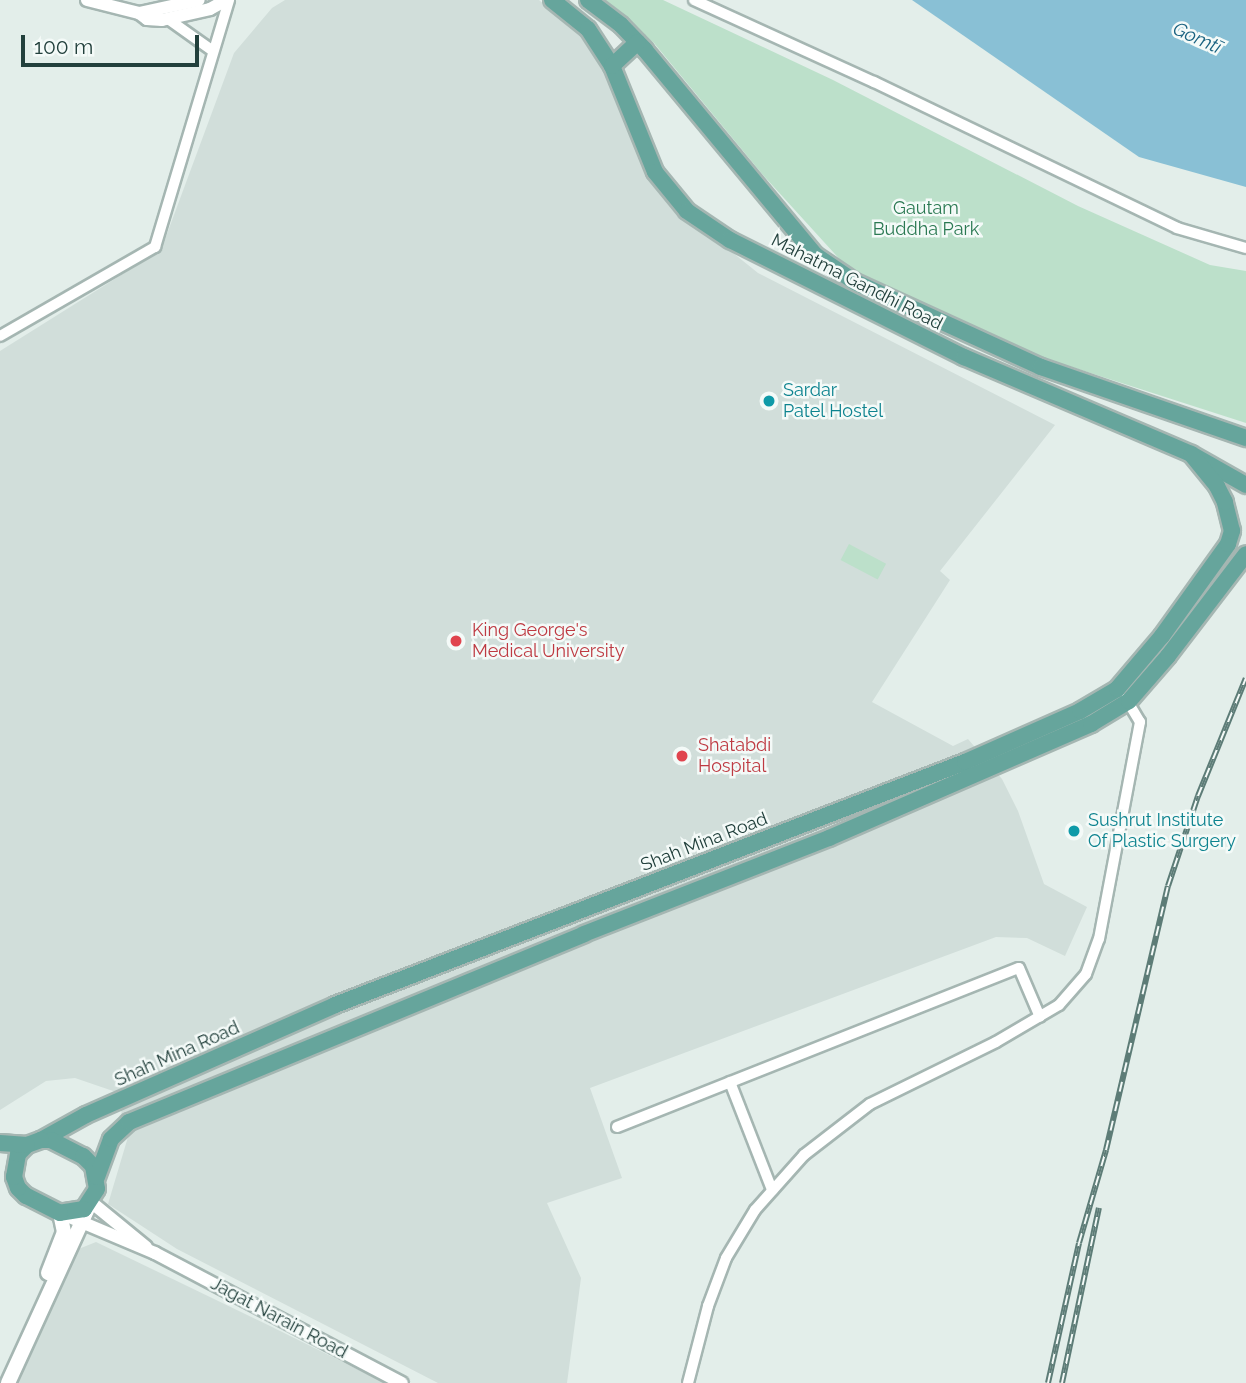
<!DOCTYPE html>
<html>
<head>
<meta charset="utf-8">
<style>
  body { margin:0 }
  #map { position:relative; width:1246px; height:1383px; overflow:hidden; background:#e3eeea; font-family:Raleway,sans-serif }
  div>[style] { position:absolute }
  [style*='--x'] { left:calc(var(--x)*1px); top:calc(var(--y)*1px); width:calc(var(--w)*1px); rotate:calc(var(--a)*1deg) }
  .built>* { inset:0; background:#d1deda }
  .green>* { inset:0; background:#bce0ca; transform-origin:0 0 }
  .water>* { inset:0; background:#89c0d5 }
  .roads { filter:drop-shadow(2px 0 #a5b6b2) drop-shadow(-2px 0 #a5b6b2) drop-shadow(0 2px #a5b6b2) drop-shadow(0 -2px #a5b6b2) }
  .minor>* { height:10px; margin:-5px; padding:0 5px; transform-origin:5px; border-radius:5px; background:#fff }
  .tertiary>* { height:12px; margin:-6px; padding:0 6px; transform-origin:6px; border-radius:6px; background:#fff }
  .secondary>* { height:14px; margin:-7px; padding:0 7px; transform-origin:7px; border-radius:7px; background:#fff }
  .primary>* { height:16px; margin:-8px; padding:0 8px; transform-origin:8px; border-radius:8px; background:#66a59c }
  .rail>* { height:6px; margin-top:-3px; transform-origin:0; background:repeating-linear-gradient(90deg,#f4faf8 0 10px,#5d7c77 0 20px); box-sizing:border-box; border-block:2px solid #5d7c77 }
  .dots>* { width:19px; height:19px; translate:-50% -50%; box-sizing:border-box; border:4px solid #f4faf8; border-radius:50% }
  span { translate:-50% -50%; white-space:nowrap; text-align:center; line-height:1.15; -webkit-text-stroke:5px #f4faf8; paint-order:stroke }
  .park-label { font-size:18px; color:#2a7952 }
  .street-label { font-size:18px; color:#22403c }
  .culture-label { font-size:18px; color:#0d838f }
  .left { translate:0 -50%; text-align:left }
  .health-label { font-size:18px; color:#be3a42 }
  .water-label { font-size:19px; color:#196280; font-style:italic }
  .scale { position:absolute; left:21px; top:35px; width:178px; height:32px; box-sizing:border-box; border:4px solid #22403c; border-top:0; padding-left:9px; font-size:21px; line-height:24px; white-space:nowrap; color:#22403c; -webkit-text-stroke:5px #f4faf8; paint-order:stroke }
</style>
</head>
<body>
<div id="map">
  <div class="built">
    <div style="clip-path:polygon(285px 0,539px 0,580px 36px,605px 73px,638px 156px,666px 199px,758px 273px,1055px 425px,940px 571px,950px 580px,872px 702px,953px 746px,968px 739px,1002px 779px,1018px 811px,1044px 884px,1087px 907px,1065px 956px,1027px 938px,996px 937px,590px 1088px,622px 1178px,547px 1203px,581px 1278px,567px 1383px,438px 1383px,177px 1249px,108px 1204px,128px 1137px,116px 1092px,75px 1078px,46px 1081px,0 1110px,0 351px,161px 250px,234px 53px,272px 8px)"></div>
    <div style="clip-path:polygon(96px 1242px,268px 1325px,385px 1383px,14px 1383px,76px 1250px)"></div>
  </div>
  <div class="green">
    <div style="clip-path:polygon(601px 0,663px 0,833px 80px,1078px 206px,1210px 265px,1246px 271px,1246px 423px,1050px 360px,883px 290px,844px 264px,763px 175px,654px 43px)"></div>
    <div style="left:849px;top:544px;width:42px;height:18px;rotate:28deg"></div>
  </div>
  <div class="water">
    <div style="clip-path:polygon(912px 0,1246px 0,1246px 187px,1139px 157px)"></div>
  </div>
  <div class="roads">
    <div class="minor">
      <div style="--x:694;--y:0;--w:198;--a:24.5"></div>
      <div style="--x:874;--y:82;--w:336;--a:25.7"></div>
      <div style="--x:1177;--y:228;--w:72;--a:16.2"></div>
      <div style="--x:168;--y:19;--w:55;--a:35.4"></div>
      <div style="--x:0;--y:336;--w:179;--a:-29.9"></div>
      <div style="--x:155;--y:247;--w:258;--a:-73.3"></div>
      <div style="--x:730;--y:1082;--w:116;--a:68.7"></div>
      <div style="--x:617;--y:1127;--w:432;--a:-21.6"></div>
      <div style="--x:1019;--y:968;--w:53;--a:66.8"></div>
      <div style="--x:688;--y:1383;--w:80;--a:-75.4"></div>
      <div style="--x:708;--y:1306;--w:51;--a:-69.4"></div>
      <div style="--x:726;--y:1258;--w:56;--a:-58.9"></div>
      <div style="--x:755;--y:1210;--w:74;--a:-48.3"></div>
      <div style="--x:804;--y:1155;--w:83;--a:-37.7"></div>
      <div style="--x:870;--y:1104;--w:140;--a:-26.2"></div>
      <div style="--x:996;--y:1042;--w:73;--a:-30.4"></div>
      <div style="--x:1059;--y:1005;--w:41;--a:-48.9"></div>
      <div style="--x:1086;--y:974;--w:37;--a:-70"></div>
      <div style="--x:1099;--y:939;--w:221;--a:-79.3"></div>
      <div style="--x:1140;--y:722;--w:27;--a:-121"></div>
    </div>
    <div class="tertiary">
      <div style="--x:87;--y:0;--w:54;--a:14"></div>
      <div style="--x:139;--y:13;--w:10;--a:37"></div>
      <div style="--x:147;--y:19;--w:15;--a:4"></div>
      <div style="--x:162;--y:20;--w:49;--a:-12.9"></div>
      <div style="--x:210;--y:9;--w:18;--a:-29"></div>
      <div style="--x:139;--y:13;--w:61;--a:-12.2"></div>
      <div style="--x:91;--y:1202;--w:71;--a:39.3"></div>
      <div style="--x:60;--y:1213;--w:103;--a:22.8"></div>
      <div style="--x:155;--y:1253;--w:279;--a:27.8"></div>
    </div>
    <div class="secondary">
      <div style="--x:48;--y:1273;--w:44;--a:-68.7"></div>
      <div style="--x:64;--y:1232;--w:19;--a:-102"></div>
      <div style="--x:8;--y:1383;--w:199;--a:-65.4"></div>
    </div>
    <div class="primary">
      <div style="--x:552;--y:0;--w:46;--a:38.9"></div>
      <div style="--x:588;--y:29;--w:44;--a:57"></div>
      <div style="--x:612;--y:66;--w:114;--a:67.9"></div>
      <div style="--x:655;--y:172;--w:50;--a:50.6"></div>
      <div style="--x:687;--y:211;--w:52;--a:34"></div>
      <div style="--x:730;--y:240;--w:262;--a:26.6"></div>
      <div style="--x:964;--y:357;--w:247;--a:23.1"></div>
      <div style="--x:1191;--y:454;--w:63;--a:29.4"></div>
      <div style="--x:588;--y:0;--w:41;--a:37.1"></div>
      <div style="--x:621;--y:25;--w:35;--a:46"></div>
      <div style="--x:645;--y:50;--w:266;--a:50.3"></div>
      <div style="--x:815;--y:255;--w:48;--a:34"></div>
      <div style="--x:855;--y:282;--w:205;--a:24.6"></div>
      <div style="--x:1041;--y:367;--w:217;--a:19.1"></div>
      <div style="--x:612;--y:66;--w:35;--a:-43"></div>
      <div style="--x:41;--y:1140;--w:51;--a:-29.1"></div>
      <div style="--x:86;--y:1115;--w:272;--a:-23.8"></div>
      <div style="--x:335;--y:1005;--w:675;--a:-21.09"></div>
      <div style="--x:965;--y:762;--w:126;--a:-23.9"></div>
      <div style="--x:1080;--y:711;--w:43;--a:-30.7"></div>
      <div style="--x:1117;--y:689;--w:70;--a:-49.7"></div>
      <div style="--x:1162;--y:636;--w:113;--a:-54.3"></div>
      <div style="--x:1228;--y:544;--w:14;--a:-73"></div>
      <div style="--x:1232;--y:531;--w:30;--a:-104"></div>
      <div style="--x:1225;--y:502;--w:18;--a:-117"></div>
      <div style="--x:1217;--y:486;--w:41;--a:-129.1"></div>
      <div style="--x:41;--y:1140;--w:10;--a:0"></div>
      <div style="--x:51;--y:1140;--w:36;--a:27"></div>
      <div style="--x:83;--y:1156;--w:14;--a:45"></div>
      <div style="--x:93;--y:1166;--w:23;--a:80"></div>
      <div style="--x:97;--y:1189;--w:24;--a:123"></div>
      <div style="--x:84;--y:1209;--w:24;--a:171"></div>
      <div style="--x:60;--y:1213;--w:38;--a:-153"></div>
      <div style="--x:26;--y:1196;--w:11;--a:-135"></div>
      <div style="--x:18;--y:1188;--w:12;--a:-110"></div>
      <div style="--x:14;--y:1177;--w:23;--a:-80"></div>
      <div style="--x:18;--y:1154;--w:13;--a:-45"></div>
      <div style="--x:27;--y:1145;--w:15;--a:-20"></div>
      <div style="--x:0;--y:1143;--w:27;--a:4"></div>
      <div style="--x:97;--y:1177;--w:40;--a:-69.8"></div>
      <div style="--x:111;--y:1139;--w:25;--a:-43"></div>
      <div style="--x:129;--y:1122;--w:492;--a:-22.4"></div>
      <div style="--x:584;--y:934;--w:263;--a:-21.4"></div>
      <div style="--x:829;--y:838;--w:286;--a:-23.5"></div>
      <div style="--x:1091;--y:724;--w:44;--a:-31.2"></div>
      <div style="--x:1129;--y:701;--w:60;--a:-49.1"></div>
      <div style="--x:1168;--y:656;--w:128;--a:-52.6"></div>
    </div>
  </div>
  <div class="rail">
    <div style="--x:1048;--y:1383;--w:143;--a:-77.5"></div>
    <div style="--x:1079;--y:1243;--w:97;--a:-73.8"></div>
    <div style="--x:1106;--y:1150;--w:271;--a:-76.8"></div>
    <div style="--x:1168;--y:886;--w:95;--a:-71.6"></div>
    <div style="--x:1198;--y:796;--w:127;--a:-67.9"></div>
    <div style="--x:1062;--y:1383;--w:179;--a:-78.1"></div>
  </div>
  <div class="dots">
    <div style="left:769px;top:401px;background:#0f9aa8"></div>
    <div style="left:456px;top:641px;background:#e0444e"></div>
    <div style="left:682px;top:756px;background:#e0444e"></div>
    <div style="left:1074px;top:831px;background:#0f9aa8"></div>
  </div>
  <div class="park-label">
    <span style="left:926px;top:219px">Gautam<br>Buddha Park</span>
  </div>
  <div class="street-label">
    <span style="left:857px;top:282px;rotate:27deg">Mahatma Gandhi Road</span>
    <span style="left:704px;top:842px;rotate:-21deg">Shah Mina Road</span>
    <span style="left:177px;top:1054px;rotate:-24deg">Shah Mina Road</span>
    <span style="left:279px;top:1318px;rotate:28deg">Jagat Narain Road</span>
  </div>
  <div class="culture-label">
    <span class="left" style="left:783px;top:401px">Sardar<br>Patel Hostel</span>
    <span class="left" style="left:1088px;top:831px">Sushrut Institute<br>Of Plastic Surgery</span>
  </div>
  <div class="health-label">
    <span class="left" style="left:472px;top:641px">King George's<br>Medical University</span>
    <span class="left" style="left:698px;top:756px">Shatabdi<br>Hospital</span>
  </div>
  <div class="water-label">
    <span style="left:1197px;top:38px;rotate:24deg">Gomtī</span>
  </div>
  <div class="scale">100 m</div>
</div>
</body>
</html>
